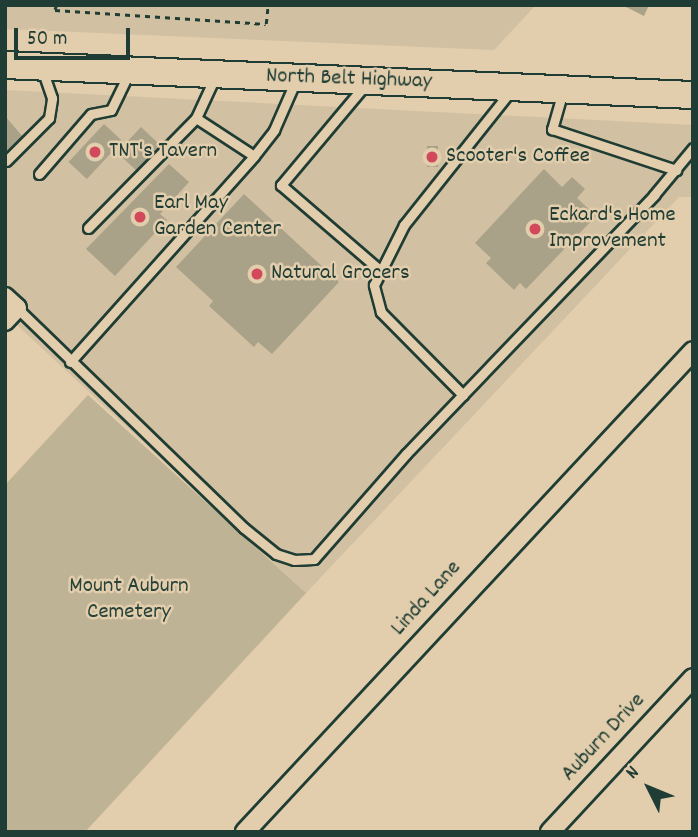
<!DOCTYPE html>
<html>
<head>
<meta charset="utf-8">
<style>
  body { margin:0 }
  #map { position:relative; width:698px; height:837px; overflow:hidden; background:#e2cdac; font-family:Dekko,sans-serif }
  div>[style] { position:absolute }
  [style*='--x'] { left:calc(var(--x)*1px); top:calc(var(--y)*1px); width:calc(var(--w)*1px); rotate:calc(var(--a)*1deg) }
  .built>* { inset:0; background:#d1c0a2 }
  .green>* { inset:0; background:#bfb396 }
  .building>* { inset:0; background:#a9a289; transform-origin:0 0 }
  .path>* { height:2.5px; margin-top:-1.25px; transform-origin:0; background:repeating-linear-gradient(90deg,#1f3d34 0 5px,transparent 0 10px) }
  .roads { filter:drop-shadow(2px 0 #1f3d34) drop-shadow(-2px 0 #1f3d34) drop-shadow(0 2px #1f3d34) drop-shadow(0 -2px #1f3d34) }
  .lane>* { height:9px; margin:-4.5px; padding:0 4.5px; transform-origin:4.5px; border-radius:4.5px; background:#e2cdac }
  .street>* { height:18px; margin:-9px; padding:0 9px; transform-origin:9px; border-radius:9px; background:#e2cdac }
  .primary>* { height:26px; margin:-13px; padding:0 13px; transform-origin:13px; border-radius:13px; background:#e2cdac }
  .dots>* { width:19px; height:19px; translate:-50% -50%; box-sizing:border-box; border:4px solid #e2cdac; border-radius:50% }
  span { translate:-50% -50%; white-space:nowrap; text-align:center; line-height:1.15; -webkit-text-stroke:5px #e2cdac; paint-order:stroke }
  .street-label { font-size:23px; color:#1f3d34 }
  .poi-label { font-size:23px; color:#1f3d34 }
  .left { translate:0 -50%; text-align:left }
  .park-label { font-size:23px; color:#274339 }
  .frame { position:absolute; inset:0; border:7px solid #1f3d34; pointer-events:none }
  .north { position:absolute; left:614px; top:753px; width:70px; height:70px; -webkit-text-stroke:5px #e2cdac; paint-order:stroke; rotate:313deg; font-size:19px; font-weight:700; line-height:28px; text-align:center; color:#1f3d34 }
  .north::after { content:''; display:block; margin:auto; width:24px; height:32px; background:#1f3d34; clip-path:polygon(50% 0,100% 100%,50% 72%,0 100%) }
  .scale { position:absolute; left:14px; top:28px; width:116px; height:32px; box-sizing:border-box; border:4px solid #1f3d34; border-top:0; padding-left:9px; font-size:21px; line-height:24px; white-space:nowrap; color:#1f3d34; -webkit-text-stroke:5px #e2cdac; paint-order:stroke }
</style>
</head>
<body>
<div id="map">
  <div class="built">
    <div style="clip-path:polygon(5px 5px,536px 5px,494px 50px,5px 29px)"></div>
    <div style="clip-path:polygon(5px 90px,693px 125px,693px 197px,679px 197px,306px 593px,17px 325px,14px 293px,5px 284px)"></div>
  </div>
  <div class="green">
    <div style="clip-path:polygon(88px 395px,306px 593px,85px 832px,5px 832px,5px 485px)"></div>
  </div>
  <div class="building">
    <div style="clip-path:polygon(622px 5px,649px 5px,644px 16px)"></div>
    <div style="clip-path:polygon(5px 116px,23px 137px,5px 152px)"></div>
    <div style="left:104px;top:124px;width:25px;height:52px;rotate:43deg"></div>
    <div style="left:141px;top:127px;width:26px;height:35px;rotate:43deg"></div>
    <div style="left:427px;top:146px;width:11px;height:21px"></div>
    <div style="clip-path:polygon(169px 164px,189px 182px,160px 214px,167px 220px,115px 276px,86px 249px)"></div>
    <div style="clip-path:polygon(544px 169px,562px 187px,572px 177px,585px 189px,577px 198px,596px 216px,526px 289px,520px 283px,514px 290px,486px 263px,491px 258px,475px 243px)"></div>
    <div style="clip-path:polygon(244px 194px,339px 282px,272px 354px,258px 342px,254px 347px,209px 306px,213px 301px,176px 267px)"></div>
  </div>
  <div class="path">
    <div style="--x:57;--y:5;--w:5;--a:112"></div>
    <div style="--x:55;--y:10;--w:211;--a:3.8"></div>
    <div style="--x:266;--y:24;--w:19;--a:-84"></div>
  </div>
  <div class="roads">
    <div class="lane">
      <div style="--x:215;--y:77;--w:45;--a:114.9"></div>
      <div style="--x:196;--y:118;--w:69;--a:33.2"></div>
      <div style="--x:254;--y:156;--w:33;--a:-52"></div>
      <div style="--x:274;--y:130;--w:55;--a:-66.3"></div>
      <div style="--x:365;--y:85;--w:131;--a:130"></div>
      <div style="--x:281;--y:185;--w:132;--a:40.7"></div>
      <div style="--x:563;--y:91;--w:40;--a:106"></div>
      <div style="--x:552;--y:129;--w:131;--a:18.3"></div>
      <div style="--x:6;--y:161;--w:61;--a:-45"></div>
      <div style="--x:49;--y:118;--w:20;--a:-81"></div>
      <div style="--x:52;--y:98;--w:31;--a:-109"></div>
      <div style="--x:39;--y:174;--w:79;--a:-49.1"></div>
      <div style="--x:91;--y:114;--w:20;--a:-11"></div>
      <div style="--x:111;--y:110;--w:41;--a:-64.1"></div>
      <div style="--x:88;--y:228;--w:154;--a:-45.5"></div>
      <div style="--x:17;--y:308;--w:316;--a:44.1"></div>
      <div style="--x:244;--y:528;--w:41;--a:39.1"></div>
      <div style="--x:276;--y:554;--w:19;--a:18"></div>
      <div style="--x:294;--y:560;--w:20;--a:-3"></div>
      <div style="--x:314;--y:559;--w:140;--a:-48.8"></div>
      <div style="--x:406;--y:454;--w:359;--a:-46.2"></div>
      <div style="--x:654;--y:195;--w:61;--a:-50.3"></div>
      <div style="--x:70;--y:362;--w:276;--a:-48.2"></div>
      <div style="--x:463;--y:395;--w:117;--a:-134.7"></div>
      <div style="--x:381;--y:312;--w:28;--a:-105"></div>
      <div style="--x:374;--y:285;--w:67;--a:-63.4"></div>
      <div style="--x:404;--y:225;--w:169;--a:-51.5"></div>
    </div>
    <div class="street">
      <div style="--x:5;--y:297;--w:16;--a:43"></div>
      <div style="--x:17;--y:308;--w:18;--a:133"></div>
      <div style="--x:245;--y:832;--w:657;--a:-47.03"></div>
      <div style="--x:550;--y:832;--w:210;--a:-47.1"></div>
    </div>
    <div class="primary">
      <div style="--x:5;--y:65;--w:689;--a:2.5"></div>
    </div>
  </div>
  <div class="dots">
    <div style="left:95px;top:152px;background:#d1495b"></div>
    <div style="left:432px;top:157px;background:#d1495b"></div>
    <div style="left:140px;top:217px;background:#d1495b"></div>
    <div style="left:535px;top:229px;background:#d1495b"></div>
    <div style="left:257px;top:274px;background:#d1495b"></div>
  </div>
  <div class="street-label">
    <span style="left:349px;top:80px;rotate:2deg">North Belt Highway</span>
    <span style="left:427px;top:599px;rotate:-48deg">Linda Lane</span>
    <span style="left:604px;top:738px;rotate:-47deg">Auburn Drive</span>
  </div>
  <div class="poi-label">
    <span class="left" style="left:109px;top:152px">TNT's Tavern</span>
    <span class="left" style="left:446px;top:157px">Scooter's Coffee</span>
    <span class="left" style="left:154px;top:217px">Earl May<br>Garden Center</span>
    <span class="left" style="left:549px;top:229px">Eckard's Home<br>Improvement</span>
    <span class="left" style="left:271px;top:274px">Natural Grocers</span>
  </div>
  <div class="park-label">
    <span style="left:129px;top:600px">Mount Auburn<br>Cemetery</span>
  </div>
  <div class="frame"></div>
  <div class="north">N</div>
  <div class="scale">50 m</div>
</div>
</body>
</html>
